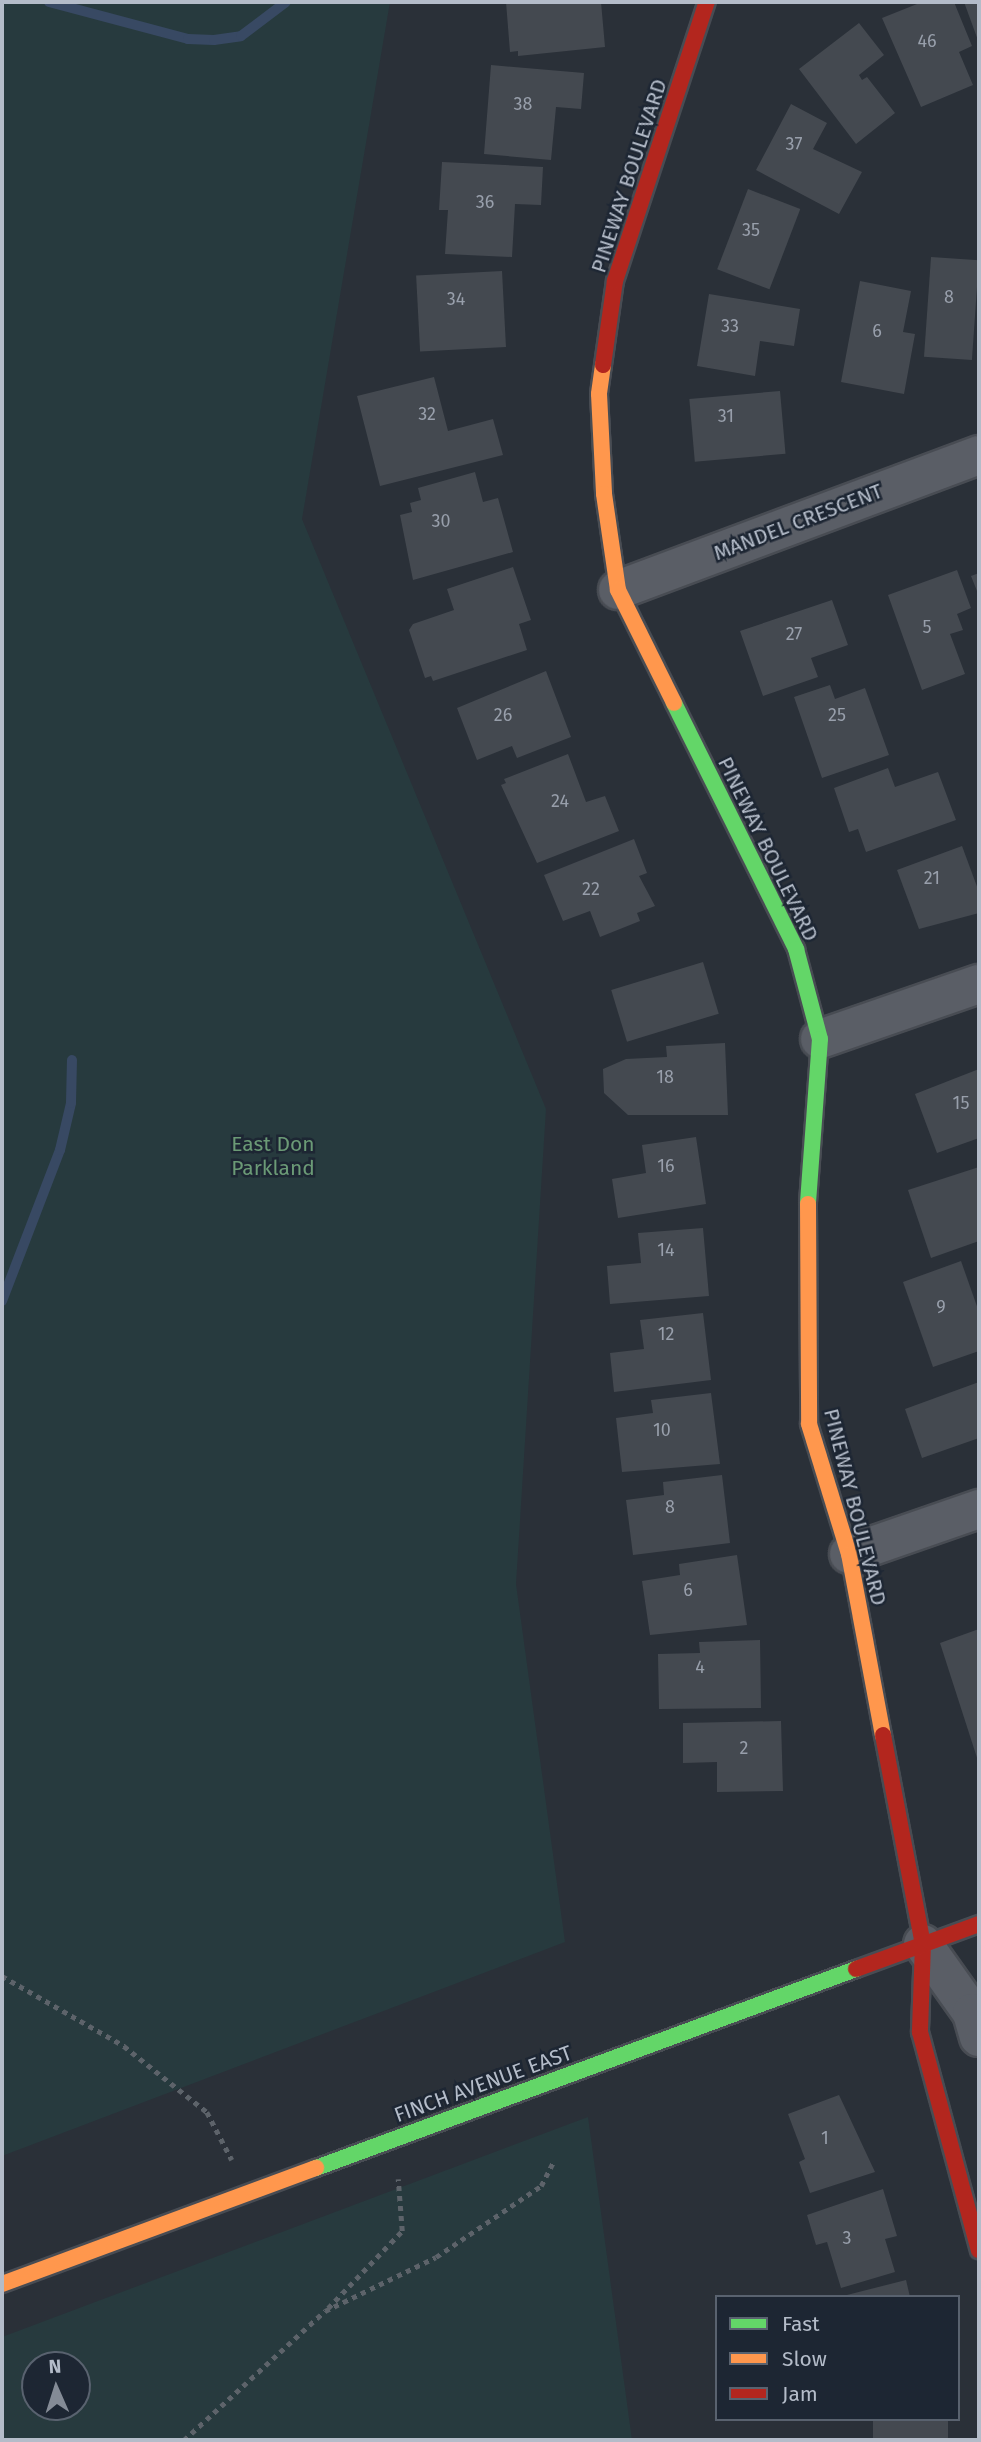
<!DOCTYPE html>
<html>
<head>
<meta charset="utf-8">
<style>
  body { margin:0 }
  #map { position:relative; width:981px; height:2442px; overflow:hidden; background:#2a3038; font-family:"Fira Sans",sans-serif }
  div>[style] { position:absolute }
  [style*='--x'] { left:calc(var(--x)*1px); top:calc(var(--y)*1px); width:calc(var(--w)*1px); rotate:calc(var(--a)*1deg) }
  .green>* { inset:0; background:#273a3e }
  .stream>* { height:10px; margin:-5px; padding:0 5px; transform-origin:5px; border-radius:5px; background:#384963 }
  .building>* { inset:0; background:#444950; transform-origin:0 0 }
  .path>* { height:4.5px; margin-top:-2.25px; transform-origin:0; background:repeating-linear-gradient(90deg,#5d636a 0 5px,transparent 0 10px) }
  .roads { filter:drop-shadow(2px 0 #484c53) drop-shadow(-2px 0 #484c53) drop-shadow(0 2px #484c53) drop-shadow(0 -2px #484c53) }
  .street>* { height:38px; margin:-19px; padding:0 19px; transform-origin:19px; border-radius:19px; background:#5a5e66 }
  .fast>* { height:16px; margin:-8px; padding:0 8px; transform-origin:8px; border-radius:8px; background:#63d668 }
  .slow>* { height:16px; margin:-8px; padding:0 8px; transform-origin:8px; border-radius:8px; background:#ff974d }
  .jam>* { height:16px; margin:-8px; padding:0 8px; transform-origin:8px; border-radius:8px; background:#b3261e }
  span { translate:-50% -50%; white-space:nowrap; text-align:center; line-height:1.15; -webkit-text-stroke:5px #1d2633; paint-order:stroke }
  .number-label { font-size:18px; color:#989fab }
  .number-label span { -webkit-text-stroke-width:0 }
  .street-label { font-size:21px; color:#b4bcc9 }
  .park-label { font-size:21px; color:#6b9a76 }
  .frame { position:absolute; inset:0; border:4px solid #b4bcc9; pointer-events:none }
  .legend { position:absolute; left:715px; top:2295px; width:245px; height:126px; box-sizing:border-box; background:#1d2633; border:2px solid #59626f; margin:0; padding:9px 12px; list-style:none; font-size:21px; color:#b4bcc9 }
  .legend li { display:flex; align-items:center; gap:14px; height:35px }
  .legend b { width:35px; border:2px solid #59626f }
  .north { position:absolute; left:21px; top:2351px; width:70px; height:70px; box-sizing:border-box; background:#1d2633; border:2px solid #59626f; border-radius:50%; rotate:357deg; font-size:19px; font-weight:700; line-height:28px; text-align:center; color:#b4bcc9 }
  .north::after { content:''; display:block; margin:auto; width:24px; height:32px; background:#848b96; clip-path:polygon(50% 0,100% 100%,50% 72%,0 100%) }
</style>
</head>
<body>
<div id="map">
  <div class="green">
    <div style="clip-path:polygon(2px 2px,390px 2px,302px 519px,546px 1109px,516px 1584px,565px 1942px,2px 2156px)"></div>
    <div style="clip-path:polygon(evenodd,588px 2117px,632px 2440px,2px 2440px,2px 2337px,588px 2117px,77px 2365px,77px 2407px,35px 2407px,35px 2365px,77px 2365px)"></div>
  </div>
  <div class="stream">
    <div style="--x:49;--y:2;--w:144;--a:14.9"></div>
    <div style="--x:188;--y:39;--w:26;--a:2"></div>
    <div style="--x:214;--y:40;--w:27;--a:-8"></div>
    <div style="--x:241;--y:36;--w:56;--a:-37.1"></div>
    <div style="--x:2;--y:1301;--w:162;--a:-69"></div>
    <div style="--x:60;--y:1150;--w:48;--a:-76.8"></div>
    <div style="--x:71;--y:1103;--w:43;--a:-88.7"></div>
  </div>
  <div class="building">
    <div style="clip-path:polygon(506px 2px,601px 2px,605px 47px,518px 56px,518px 51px,510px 52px)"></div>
    <div style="clip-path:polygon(922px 2px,954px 2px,972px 46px,959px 52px,973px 85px,921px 107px,882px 18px)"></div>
    <div style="clip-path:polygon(964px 2px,979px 2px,979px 43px)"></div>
    <div style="clip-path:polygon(859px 23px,884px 55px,859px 75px,862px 80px,867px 77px,895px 113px,856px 144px,799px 69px)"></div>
    <div style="clip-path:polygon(491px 65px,584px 73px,581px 109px,556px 107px,551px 160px,484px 154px)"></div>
    <div style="clip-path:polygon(791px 104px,827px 123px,813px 149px,862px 172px,839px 214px,756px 170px)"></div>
    <div style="clip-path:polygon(442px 162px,543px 167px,541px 205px,515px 204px,512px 257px,445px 254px,448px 210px,439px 210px)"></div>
    <div style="left:748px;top:189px;width:56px;height:86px;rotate:21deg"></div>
    <div style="left:931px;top:257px;width:48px;height:100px;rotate:4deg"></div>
    <div style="left:502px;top:271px;width:76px;height:86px;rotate:87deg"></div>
    <div style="clip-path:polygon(860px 281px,911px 291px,903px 332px,915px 334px,904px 394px,841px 382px)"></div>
    <div style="clip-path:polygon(709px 294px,800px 309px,794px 346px,760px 341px,755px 376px,697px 366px)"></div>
    <div style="clip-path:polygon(434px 377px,448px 431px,493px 419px,503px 455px,380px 486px,357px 396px)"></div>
    <div style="left:780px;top:391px;width:63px;height:91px;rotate:85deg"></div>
    <div style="clip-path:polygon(475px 472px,483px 502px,498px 498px,513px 552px,413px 580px,400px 515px,412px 512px,410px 503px,421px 500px,418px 488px)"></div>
    <div style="clip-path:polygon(513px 567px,531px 620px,519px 624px,527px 650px,433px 681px,431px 676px,425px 678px,409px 630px,413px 624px,454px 610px,447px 589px)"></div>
    <div style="clip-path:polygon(957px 570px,971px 608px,957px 614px,963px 630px,950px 634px,965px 674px,922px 690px,888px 595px)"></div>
    <div style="clip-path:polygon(979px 573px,979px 596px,971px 576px)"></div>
    <div style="clip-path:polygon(832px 600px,848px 645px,811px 658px,818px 677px,763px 696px,740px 631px)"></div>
    <div style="clip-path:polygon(546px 671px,571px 737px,517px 758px,512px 746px,477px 760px,457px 708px)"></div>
    <div style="clip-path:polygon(830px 685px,835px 699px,865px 688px,889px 755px,822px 778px,794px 697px)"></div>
    <div style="clip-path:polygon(568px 754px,586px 802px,605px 796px,619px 831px,537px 863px,501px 785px,506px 783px,504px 779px)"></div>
    <div style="clip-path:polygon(888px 768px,895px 787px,938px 772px,956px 820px,866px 852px,858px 829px,849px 832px,834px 788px)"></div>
    <div style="clip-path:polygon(634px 839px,647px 873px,639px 876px,655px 906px,637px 913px,640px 921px,600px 937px,590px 911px,563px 921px,544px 875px)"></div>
    <div style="clip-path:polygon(962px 846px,979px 892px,979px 913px,919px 929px,897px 870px)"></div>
    <div style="left:703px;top:962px;width:54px;height:96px;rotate:73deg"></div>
    <div style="clip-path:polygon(725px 1043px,728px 1115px,628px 1115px,604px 1093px,603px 1069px,626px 1059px,667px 1057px,666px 1046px)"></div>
    <div style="clip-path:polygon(979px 1069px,979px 1138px,937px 1153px,915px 1094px)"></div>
    <div style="clip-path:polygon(696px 1137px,706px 1204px,618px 1218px,612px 1179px,646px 1173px,642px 1145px)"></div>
    <div style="clip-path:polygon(979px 1167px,979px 1241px,931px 1258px,908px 1190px)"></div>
    <div style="clip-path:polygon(703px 1228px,709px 1296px,610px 1304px,607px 1266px,641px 1263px,638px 1233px)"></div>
    <div style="clip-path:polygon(961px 1261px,979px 1312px,979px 1351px,933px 1367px,903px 1282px)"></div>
    <div style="clip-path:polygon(703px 1313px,711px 1380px,614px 1392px,610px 1353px,644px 1349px,640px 1320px)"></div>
    <div style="clip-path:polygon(979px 1382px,979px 1438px,922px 1458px,905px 1409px)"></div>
    <div style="clip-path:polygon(711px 1393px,720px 1464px,622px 1472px,616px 1418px,653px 1413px,651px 1400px)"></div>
    <div style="clip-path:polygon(722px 1475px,730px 1543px,633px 1555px,626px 1500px,664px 1495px,663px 1482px)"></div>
    <div style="clip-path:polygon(737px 1555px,747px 1625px,650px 1635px,642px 1581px,680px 1575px,679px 1564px)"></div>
    <div style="clip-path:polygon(979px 1629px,979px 1764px,940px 1643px)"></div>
    <div style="clip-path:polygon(760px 1640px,761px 1708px,659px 1709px,658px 1654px,700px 1653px,699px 1642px)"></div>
    <div style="clip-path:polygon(781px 1721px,783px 1791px,717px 1792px,717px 1762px,683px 1763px,683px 1723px)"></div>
    <div style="clip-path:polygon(839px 2095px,875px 2172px,810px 2193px,799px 2162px,805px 2159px,788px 2114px)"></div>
    <div style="clip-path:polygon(883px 2189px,897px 2236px,885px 2239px,895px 2272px,841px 2288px,827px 2242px,816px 2245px,807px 2215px)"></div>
    <div style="clip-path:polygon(906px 2280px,910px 2297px,843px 2297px,843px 2296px)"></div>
    <div style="left:873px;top:2419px;width:75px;height:21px"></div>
  </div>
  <div class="path">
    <div style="--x:2;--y:1976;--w:141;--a:29.8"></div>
    <div style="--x:124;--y:2046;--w:106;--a:38.5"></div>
    <div style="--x:207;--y:2112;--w:54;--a:62.5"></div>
    <div style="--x:328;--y:2308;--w:107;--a:-46.1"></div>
    <div style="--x:402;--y:2231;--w:52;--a:-94.4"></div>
    <div style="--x:184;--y:2440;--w:191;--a:-42.5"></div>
    <div style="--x:325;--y:2311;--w:123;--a:-25.9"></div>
    <div style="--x:436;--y:2257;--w:127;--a:-34.1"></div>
    <div style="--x:541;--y:2186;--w:27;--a:-63"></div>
  </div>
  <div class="roads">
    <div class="street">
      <div style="--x:618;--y:590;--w:385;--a:-20.5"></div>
      <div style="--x:820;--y:1039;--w:168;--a:-19.1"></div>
      <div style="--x:849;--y:1554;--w:138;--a:-19.1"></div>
      <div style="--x:923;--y:1944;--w:85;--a:54.6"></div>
      <div style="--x:972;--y:2013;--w:25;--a:74"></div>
    </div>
    <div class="fast">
      <div style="--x:674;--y:703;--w:275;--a:63.6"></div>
      <div style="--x:796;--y:949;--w:93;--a:75.1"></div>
      <div style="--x:820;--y:1039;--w:165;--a:94.2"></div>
      <div style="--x:316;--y:2168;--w:576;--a:-20.23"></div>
    </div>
    <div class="slow">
      <div style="--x:603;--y:365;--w:29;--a:98"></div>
      <div style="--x:599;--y:394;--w:100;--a:87.1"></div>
      <div style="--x:604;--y:494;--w:97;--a:81.7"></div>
      <div style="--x:618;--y:590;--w:126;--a:63.6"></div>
      <div style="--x:808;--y:1204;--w:220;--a:89.7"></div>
      <div style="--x:809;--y:1424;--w:136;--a:72.9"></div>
      <div style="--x:849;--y:1554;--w:184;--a:79.4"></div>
      <div style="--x:2;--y:2284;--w:335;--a:-20.3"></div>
    </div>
    <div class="jam">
      <div style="--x:603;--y:365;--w:85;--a:-81.9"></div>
      <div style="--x:615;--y:281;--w:294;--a:-71.8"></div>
      <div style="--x:883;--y:1735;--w:213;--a:79.2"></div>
      <div style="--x:923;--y:1944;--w:88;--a:92"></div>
      <div style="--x:920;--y:2032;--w:226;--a:74.9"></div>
      <div style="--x:856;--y:1969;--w:131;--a:-20.1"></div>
    </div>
  </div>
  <div class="number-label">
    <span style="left:927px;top:41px">46</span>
    <span style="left:523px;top:104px">38</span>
    <span style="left:794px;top:144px">37</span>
    <span style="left:485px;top:202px">36</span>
    <span style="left:751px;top:230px">35</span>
    <span style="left:949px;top:297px">8</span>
    <span style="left:456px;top:299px">34</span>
    <span style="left:730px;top:326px">33</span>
    <span style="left:877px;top:331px">6</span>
    <span style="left:427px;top:414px">32</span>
    <span style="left:726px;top:416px">31</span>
    <span style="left:441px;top:521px">30</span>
    <span style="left:927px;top:627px">5</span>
    <span style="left:794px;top:634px">27</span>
    <span style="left:503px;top:715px">26</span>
    <span style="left:837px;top:715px">25</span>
    <span style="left:560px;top:801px">24</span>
    <span style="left:932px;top:878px">21</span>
    <span style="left:591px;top:889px">22</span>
    <span style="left:665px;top:1077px">18</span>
    <span style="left:961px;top:1103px">15</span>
    <span style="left:666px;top:1166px">16</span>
    <span style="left:666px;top:1250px">14</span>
    <span style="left:941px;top:1307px">9</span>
    <span style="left:666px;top:1334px">12</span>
    <span style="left:662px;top:1430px">10</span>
    <span style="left:670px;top:1507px">8</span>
    <span style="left:688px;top:1590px">6</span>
    <span style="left:700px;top:1667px">4</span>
    <span style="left:744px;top:1748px">2</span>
    <span style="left:825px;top:2138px">1</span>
    <span style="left:847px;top:2238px">3</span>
  </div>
  <div class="street-label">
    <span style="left:629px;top:176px;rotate:-72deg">PINEWAY BOULEVARD</span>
    <span style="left:798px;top:522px;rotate:-21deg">MANDEL CRESCENT</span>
    <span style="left:768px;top:849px;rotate:64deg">PINEWAY BOULEVARD</span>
    <span style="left:855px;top:1507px;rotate:76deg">PINEWAY BOULEVARD</span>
    <span style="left:483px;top:2084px;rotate:-20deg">FINCH AVENUE EAST</span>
  </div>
  <div class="park-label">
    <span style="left:273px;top:1156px">East Don<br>Parkland</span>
  </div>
  <div class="frame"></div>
  <ul class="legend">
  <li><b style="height:9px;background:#63d668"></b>Fast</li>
  <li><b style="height:9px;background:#ff974d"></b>Slow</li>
  <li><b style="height:9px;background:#b3261e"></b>Jam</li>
  </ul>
  <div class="north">N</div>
</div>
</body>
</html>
